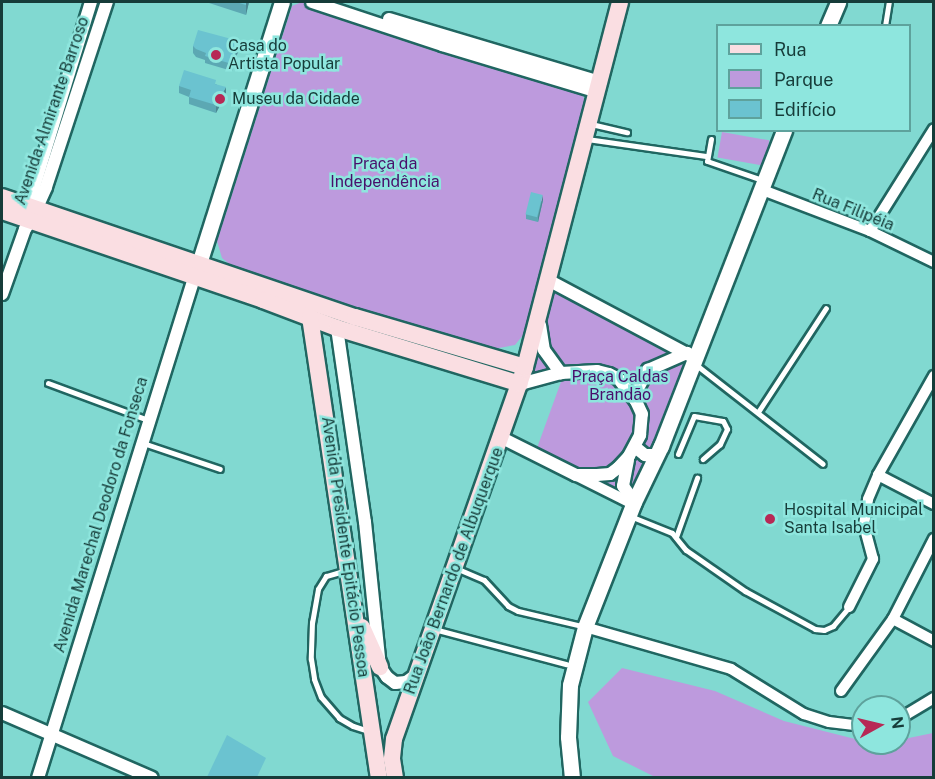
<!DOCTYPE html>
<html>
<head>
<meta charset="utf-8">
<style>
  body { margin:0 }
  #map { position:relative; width:935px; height:779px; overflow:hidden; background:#81d9d1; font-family:"Public Sans",sans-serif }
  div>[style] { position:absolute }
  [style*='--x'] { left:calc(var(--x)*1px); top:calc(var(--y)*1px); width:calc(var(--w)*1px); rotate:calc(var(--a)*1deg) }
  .green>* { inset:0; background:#bd9add; transform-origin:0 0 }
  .roads { filter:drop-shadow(2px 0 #206661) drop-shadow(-2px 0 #206661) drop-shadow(0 2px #206661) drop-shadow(0 -2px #206661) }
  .service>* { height:5px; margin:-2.5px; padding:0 2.5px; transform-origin:2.5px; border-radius:2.5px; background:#fff }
  .minor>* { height:10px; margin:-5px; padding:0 5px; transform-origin:5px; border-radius:5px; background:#fff }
  .tertiary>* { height:12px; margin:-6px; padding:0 6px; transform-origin:6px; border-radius:6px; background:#fff }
  .secondary>* { height:15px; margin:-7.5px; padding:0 7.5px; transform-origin:7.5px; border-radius:7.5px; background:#fff }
  .primary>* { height:16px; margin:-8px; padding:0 8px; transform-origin:8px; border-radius:8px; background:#fadee2 }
  .wall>* { inset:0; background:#5ca8b3 }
  .shaded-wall>* { inset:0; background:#4b8892 }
  .building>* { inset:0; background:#6bc3d0; transform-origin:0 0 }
  .dots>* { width:16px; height:16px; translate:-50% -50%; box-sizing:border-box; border:3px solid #8ee6de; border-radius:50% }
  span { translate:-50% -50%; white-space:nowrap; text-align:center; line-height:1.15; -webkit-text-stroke:5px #8ee6de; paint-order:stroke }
  .poi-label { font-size:16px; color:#163c39 }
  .left { translate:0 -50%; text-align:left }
  .street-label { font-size:16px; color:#163c39 }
  .park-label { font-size:16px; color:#490f6b }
  .frame { position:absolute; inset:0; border:3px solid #163c39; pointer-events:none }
  .legend { position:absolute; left:716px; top:24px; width:195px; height:108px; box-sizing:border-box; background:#8ee6de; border:2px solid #5ea29c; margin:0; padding:8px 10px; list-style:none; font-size:18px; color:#163c39 }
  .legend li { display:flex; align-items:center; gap:12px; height:30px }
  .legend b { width:30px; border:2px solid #5ea29c }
  .north { position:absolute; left:851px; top:695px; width:60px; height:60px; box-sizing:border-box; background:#8ee6de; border:2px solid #5ea29c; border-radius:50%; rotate:82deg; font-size:16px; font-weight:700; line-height:24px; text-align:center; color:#163c39 }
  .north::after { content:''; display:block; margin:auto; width:21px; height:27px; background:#b72855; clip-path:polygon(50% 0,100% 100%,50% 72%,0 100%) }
</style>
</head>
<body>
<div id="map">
  <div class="green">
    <div style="clip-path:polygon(302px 2px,583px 96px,586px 105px,528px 329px,515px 345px,493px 349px,440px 335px,233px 267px,222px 258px,217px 241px,292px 6px)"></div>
    <div style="left:722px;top:132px;width:48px;height:26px;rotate:10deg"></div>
    <div style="clip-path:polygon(552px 289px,696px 358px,634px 502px,537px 448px,562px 379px,530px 375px)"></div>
    <div style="clip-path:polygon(622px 668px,715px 691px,784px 721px,863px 741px,863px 743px,899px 743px,899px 740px,933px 733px,933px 777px,655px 777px,613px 756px,588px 702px)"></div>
  </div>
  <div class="roads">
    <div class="service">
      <div style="--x:885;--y:26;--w:24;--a:-81"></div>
      <div style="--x:591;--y:124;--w:37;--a:13"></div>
      <div style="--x:587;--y:139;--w:120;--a:8.1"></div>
      <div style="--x:711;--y:139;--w:22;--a:100"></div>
      <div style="--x:707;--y:161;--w:58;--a:19.1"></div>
      <div style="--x:695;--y:364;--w:162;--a:38"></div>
      <div style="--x:48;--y:383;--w:107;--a:20.3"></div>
      <div style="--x:758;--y:412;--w:124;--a:-56.8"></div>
      <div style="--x:143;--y:443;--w:81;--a:18.7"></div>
      <div style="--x:678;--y:454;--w:41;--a:-67.2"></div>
      <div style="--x:694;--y:416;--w:29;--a:10"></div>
      <div style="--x:723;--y:421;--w:9;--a:63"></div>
      <div style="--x:727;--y:429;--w:17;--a:115"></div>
      <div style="--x:720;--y:444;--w:23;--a:139"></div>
      <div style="--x:630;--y:516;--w:45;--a:22"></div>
      <div style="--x:672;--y:533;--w:22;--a:51"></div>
      <div style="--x:686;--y:550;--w:72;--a:34.8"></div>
      <div style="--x:745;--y:591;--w:80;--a:28.5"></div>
      <div style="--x:815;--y:629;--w:9;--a:6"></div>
      <div style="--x:824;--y:630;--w:10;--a:-24"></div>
      <div style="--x:833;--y:626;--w:25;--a:-50"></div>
      <div style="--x:676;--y:537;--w:63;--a:-70.4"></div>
      <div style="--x:458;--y:569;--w:28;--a:23"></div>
      <div style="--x:484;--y:580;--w:35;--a:47"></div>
      <div style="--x:508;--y:606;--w:11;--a:27"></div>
      <div style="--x:518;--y:611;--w:66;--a:13.2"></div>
      <div style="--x:347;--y:570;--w:22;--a:164"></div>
      <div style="--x:326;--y:576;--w:15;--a:122"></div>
      <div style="--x:318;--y:589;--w:34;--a:100"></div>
      <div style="--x:312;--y:622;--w:37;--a:92"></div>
      <div style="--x:311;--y:659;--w:20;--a:81"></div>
      <div style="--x:314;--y:679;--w:19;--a:69"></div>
      <div style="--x:321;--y:697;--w:28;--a:49"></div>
      <div style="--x:339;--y:718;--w:16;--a:30"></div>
      <div style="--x:353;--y:726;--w:19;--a:18"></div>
      <div style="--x:434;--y:629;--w:137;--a:14.9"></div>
    </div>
    <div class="minor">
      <div style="--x:760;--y:189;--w:118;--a:20.9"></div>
      <div style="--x:870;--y:231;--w:71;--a:25.8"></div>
      <div style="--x:870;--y:231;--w:120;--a:-57.9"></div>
      <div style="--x:878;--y:475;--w:63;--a:27.4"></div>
      <div style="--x:577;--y:476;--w:63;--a:26.6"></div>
      <div style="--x:849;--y:607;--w:54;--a:-63.4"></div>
      <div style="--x:873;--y:559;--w:35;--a:-105"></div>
      <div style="--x:864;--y:525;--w:26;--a:-81"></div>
      <div style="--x:868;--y:499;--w:26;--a:-67"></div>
      <div style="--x:878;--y:475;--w:114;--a:-60.5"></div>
      <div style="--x:893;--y:619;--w:47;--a:28.2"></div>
      <div style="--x:585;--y:627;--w:152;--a:16"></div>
      <div style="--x:731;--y:669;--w:86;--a:31.7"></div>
      <div style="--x:804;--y:714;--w:26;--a:18"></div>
      <div style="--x:829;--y:722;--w:34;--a:7"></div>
      <div style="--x:841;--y:691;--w:89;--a:-54.2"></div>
      <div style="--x:893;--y:619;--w:90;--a:-62.9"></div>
      <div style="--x:899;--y:719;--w:41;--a:-31"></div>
    </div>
    <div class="tertiary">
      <div style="--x:312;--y:2;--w:137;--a:18.3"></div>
      <div style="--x:442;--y:45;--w:163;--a:16.8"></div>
      <div style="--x:389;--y:19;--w:221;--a:16.6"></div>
      <div style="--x:26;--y:213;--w:221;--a:-72.9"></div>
      <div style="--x:548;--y:280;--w:166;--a:28"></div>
      <div style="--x:2;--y:294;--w:69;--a:-70.5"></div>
      <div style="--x:25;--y:229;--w:10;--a:-53"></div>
      <div style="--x:31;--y:221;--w:37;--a:-66"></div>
      <div style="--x:46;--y:187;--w:195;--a:-71.8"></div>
      <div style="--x:540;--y:325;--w:25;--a:81"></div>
      <div style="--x:544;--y:350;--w:29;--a:54"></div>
      <div style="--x:337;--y:328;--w:196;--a:81.8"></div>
      <div style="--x:365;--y:522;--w:146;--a:84.1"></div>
      <div style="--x:380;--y:667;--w:12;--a:55"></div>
      <div style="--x:387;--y:677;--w:10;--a:37"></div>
      <div style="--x:395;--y:683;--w:11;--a:-5"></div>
      <div style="--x:406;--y:682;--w:14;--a:-36"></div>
      <div style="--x:634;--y:396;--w:30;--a:-62"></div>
      <div style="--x:648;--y:370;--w:43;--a:-23.6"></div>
      <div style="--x:502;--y:438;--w:83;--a:26.6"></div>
      <div style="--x:576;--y:475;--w:21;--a:0"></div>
      <div style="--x:597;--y:475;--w:13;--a:-4"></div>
      <div style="--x:610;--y:474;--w:10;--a:-37"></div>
      <div style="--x:618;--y:468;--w:16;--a:-47"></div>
      <div style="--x:629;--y:456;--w:24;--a:-62"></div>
      <div style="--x:640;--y:435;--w:21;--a:-85"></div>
      <div style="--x:642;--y:414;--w:14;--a:-115"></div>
      <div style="--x:636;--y:401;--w:28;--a:-128"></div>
      <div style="--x:619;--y:379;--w:11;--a:-153"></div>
      <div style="--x:609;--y:374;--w:12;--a:-166"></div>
      <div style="--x:597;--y:371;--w:36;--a:177"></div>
      <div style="--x:561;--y:373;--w:42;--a:165"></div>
      <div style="--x:635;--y:447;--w:13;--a:39"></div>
      <div style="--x:645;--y:455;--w:12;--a:0"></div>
      <div style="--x:628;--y:460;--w:26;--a:101"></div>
      <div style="--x:623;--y:486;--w:19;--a:55"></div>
      <div style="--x:2;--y:713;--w:163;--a:23.4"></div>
      <div style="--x:38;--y:778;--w:524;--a:-72.67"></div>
    </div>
    <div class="secondary">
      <div style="--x:828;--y:26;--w:26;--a:-67"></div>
      <div style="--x:195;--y:276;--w:287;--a:-72.4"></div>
      <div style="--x:572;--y:778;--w:41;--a:-95.6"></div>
      <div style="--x:568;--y:737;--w:52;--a:-87.8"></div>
      <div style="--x:570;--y:685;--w:60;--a:-75.5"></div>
      <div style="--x:585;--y:627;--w:134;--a:-68.6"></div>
      <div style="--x:634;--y:502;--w:62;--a:-64.3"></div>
      <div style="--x:661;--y:446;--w:339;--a:-68.7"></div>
    </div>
    <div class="primary">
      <div style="--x:2;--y:197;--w:373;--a:18.8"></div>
      <div style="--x:355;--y:317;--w:177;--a:16.4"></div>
      <div style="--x:525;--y:367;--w:394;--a:109.4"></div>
      <div style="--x:394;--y:739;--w:20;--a:96"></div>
      <div style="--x:392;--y:759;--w:19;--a:81"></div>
      <div style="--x:2;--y:211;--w:276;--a:18.8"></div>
      <div style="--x:263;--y:300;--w:79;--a:20.7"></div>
      <div style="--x:337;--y:328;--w:191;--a:17"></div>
      <div style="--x:310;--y:317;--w:466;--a:81.5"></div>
      <div style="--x:525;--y:367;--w:377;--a:-75.4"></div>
      <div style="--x:362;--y:627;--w:44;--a:65.8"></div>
    </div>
  </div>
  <div class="wall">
    <div style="clip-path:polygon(206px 2px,249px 2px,246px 15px)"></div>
    <div style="clip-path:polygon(193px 46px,239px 48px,232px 71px,205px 63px,205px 60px,196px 57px,193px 53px)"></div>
    <div style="clip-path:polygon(216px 84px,226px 94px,216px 113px,189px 104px,189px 97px,179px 93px,179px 86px)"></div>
    <div style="clip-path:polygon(543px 200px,538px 222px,526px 219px,526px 214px)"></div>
  </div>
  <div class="shaded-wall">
    <div style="clip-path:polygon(246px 2px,249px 2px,246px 15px)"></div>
    <div style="clip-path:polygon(239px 41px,239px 48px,232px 71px,232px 64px)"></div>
    <div style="clip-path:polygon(226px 87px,226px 94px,216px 113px,216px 105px)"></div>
    <div style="clip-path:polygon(543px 195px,543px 200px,538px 222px,538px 217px)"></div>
  </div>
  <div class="building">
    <div style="clip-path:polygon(236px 2px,246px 2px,246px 5px)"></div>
    <div style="clip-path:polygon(198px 30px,239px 41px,232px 64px,205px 56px,206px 53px,196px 49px,193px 46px)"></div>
    <div style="clip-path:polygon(184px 70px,216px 80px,215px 84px,226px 87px,216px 105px,189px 97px,191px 90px,179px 86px)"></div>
    <div style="left:531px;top:192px;width:12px;height:23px;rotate:14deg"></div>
    <div style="clip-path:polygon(227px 735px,266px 758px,257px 777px,207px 777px)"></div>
  </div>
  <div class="dots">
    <div style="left:216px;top:55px;background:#b72855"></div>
    <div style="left:220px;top:99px;background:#b72855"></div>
    <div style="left:770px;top:519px;background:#b72855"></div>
  </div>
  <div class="poi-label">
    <span class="left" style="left:228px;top:55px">Casa do<br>Artista Popular</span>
    <span class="left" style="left:232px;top:99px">Museu da Cidade</span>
    <span class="left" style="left:784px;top:519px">Hospital Municipal<br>Santa Isabel</span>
  </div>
  <div class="street-label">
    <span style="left:52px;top:111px;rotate:-71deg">Avenida Almirante Barroso</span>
    <span style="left:853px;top:210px;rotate:22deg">Rua Filipéia</span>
    <span style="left:101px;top:515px;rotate:-73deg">Avenida Marechal Deodoro da Fonseca</span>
    <span style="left:345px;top:547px;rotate:82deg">Avenida Presidente Epitácio Pessoa</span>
    <span style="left:454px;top:571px;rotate:-70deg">Rua João Bernardo de Albuquerque</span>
  </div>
  <div class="park-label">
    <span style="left:385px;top:173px">Praça da<br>Independência</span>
    <span style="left:620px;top:386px">Praça Caldas<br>Brandão</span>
  </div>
  <div class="frame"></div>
  <ul class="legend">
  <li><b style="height:8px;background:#fadee2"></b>Rua</li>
  <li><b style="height:16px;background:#bd9add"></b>Parque</li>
  <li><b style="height:16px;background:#6bc3d0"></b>Edifício</li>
  </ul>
  <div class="north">N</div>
</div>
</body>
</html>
